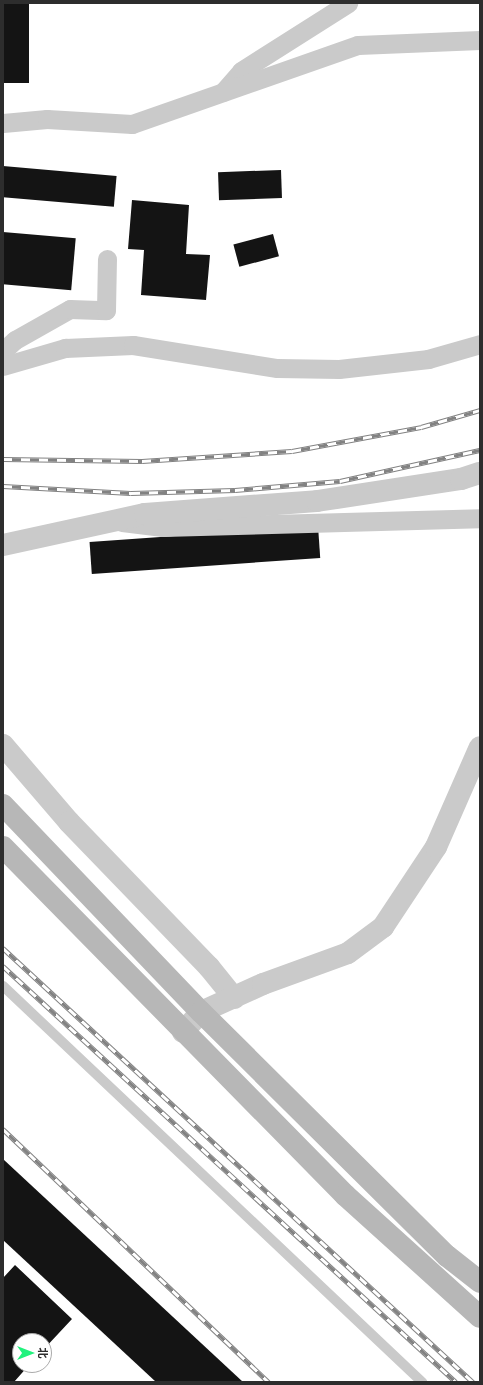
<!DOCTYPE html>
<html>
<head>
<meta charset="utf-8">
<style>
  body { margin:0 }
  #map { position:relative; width:483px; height:1385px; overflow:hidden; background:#fff; font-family:"Golos Text","Noto Sans SC",sans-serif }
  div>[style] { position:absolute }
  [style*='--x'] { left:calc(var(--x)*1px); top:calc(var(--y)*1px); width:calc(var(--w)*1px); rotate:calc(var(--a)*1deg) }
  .building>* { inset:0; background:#141414; transform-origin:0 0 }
  .service>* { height:10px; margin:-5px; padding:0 5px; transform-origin:5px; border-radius:5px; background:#cacaca }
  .minor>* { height:19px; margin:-9.5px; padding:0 9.5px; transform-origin:9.5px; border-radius:9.5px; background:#cacaca }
  .tertiary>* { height:22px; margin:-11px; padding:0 11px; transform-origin:11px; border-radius:11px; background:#cacaca }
  .secondary>* { height:22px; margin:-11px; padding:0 11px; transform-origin:11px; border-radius:11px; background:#b7b7b7 }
  .rail>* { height:4.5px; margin-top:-2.25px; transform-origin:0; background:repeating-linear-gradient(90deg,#fff 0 9px,#828282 0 18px); box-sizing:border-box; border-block:1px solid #828282 }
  span { translate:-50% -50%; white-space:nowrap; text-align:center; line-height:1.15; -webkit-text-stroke:4px #fff; paint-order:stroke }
  .frame { position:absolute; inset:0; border:4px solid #2d2d2d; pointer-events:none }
  .north { position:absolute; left:12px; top:1333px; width:40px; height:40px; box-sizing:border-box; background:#fff; border:1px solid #ababab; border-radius:50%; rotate:90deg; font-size:11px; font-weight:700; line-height:16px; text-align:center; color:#2d2d2d }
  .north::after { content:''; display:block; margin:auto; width:14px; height:18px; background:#21f27d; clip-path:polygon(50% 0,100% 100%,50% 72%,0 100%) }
</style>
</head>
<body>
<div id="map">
  <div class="building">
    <div style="left:4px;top:3px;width:25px;height:80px"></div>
    <div style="left:3px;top:166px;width:114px;height:31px;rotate:5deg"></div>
    <div style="left:281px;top:170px;width:28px;height:63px;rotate:88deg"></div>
    <div style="clip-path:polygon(132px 200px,189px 205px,186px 254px,210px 255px,206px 300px,141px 295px,144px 250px,128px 249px)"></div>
    <div style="left:3px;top:232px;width:73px;height:52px;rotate:5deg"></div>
    <div style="left:273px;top:234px;width:23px;height:41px;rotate:75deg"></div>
    <div style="left:318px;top:526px;width:32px;height:229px;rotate:86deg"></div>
    <div style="clip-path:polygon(3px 1159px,243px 1382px,156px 1382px,3px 1240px)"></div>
    <div style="clip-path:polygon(15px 1265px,72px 1319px,44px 1349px,44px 1341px,20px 1341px,20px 1365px,29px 1365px,14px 1382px,3px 1382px,3px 1278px)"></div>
  </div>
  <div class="service">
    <div style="--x:3;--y:986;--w:577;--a:43.38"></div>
  </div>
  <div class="minor">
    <div style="--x:223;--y:92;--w:28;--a:-49"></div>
    <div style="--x:241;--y:71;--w:127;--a:-32.4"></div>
    <div style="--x:3;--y:123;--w:44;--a:-5.2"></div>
    <div style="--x:47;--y:119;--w:85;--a:3.4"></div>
    <div style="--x:132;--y:124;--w:239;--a:-19.3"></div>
    <div style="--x:358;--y:45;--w:122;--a:-2.3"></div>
    <div style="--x:3;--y:351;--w:16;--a:-43"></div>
    <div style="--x:15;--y:340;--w:63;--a:-29.4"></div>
    <div style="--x:70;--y:309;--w:36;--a:2"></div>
    <div style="--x:106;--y:310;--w:51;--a:-88.9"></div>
    <div style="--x:3;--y:366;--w:65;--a:-16.2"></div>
    <div style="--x:65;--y:348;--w:68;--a:-2.5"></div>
    <div style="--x:133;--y:345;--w:146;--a:9.1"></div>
    <div style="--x:277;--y:368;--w:62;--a:0.9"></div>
    <div style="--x:339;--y:369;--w:90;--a:-6.4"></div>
    <div style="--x:428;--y:359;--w:54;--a:-16.1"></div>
    <div style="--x:122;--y:522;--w:41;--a:7"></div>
    <div style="--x:163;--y:527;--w:317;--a:-1.6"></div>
  </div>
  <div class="tertiary">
    <div style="--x:3;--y:545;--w:145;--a:-12.3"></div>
    <div style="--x:145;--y:514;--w:172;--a:-4.3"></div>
    <div style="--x:317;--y:501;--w:146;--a:-8.7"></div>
    <div style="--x:461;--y:479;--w:20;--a:-18"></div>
    <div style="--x:3;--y:745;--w:101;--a:49.4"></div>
    <div style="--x:69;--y:822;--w:202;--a:46"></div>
    <div style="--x:209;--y:967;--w:40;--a:51"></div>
    <div style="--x:183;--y:1032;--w:27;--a:-48"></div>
    <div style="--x:201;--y:1012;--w:68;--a:-24.3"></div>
    <div style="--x:263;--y:984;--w:90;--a:-20"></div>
    <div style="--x:348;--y:953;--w:44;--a:-36.6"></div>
    <div style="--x:383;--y:927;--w:96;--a:-56.5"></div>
    <div style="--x:436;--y:847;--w:109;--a:-66.3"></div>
  </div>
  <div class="secondary">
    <div style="--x:3;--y:805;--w:286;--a:46.3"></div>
    <div style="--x:201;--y:1012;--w:346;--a:44.8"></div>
    <div style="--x:447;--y:1256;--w:42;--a:38.2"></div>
    <div style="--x:3;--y:847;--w:488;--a:45.5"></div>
    <div style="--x:345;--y:1195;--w:182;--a:42.1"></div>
  </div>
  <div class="rail">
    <div style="--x:3;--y:459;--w:139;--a:0.8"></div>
    <div style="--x:142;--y:461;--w:150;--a:-3.8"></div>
    <div style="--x:292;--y:451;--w:131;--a:-10.5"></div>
    <div style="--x:421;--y:427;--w:61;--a:-16.1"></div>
    <div style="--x:3;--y:486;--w:128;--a:3.1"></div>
    <div style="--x:131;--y:493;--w:104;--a:-1.7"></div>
    <div style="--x:235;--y:490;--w:105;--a:-4.9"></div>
    <div style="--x:340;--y:481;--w:143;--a:-12.5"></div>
    <div style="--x:3;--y:948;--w:640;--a:42.72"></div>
    <div style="--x:3;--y:966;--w:615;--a:42.56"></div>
    <div style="--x:3;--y:1129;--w:367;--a:43.6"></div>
  </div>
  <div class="frame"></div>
  <div class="north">北</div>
</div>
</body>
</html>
